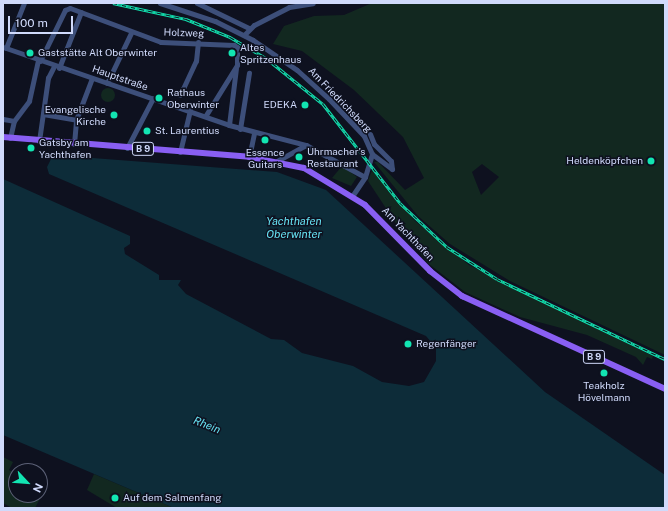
<!DOCTYPE html>
<html>
<head>
<meta charset="utf-8">
<style>
  body { margin:0 }
  #map { position:relative; width:668px; height:511px; overflow:hidden; background:#0e111f; font-family:"Public Sans",sans-serif }
  div>[style] { position:absolute }
  [style*='--x'] { left:calc(var(--x)*1px); top:calc(var(--y)*1px); width:calc(var(--w)*1px); rotate:calc(var(--a)*1deg) }
  .green>* { inset:0; background:#122820 }
  .round { border-radius:50% }
  .water>* { inset:0; background:#0d2c39 }
  .minor>* { height:5px; margin:-2.5px; padding:0 2.5px; transform-origin:2.5px; border-radius:2.5px; background:#3d4f7a }
  .major>* { height:6px; margin:-3px; padding:0 3px; transform-origin:3px; border-radius:3px; background:#895ff3 }
  .rail>* { height:3px; margin-top:-1.5px; transform-origin:0; background:repeating-linear-gradient(90deg,#0e111f 0 4.5px,#12e5b2 0 9px); box-sizing:border-box; border-block:1px solid #12e5b2 }
  .dots>* { width:11px; height:11px; translate:-50% -50%; box-sizing:border-box; border:2px solid #0e111f; border-radius:50% }
  span { translate:-50% -50%; white-space:nowrap; text-align:center; line-height:1.15; -webkit-text-stroke:3px #0e111f; paint-order:stroke }
  .shield-label span { padding:1px 3px; background:#0e111f; border:1px solid; border-radius:3px; -webkit-text-stroke-width:0 }
  .shield-label { font-size:9px; color:#d0dafb; font-weight:700 }
  .street-label { font-size:10px; color:#d0dafb }
  .poi-label { font-size:10px; color:#d0dafb }
  .left { translate:0 -50%; text-align:left }
  .right { translate:-100% -50%; text-align:right }
  .water-label { font-size:11px; color:#66e2f3; font-style:italic }
  .frame { position:absolute; inset:0; border:4px solid #d0dafb; pointer-events:none }
  .north { position:absolute; left:8px; top:463px; width:40px; height:40px; box-sizing:border-box; background:#0e111f; border:1px solid #5c6177; border-radius:50%; rotate:116deg; font-size:11px; font-weight:700; line-height:16px; text-align:center; color:#d0dafb }
  .north::after { content:''; display:block; margin:auto; width:14px; height:18px; background:#12e5b2; clip-path:polygon(50% 0,100% 100%,50% 72%,0 100%) }
  .scale { position:absolute; left:8px; top:16px; width:65px; height:18px; box-sizing:border-box; border:2px solid #d0dafb; border-top:0; padding-left:5px; font-size:12px; line-height:14px; white-space:nowrap; color:#d0dafb; -webkit-text-stroke:3px #0e111f; paint-order:stroke }
</style>
</head>
<body>
<div id="map">
  <div class="green">
    <div style="clip-path:polygon(evenodd,372px 3px,665px 3px,665px 355px,510px 281px,450px 244px,418px 216px,374px 162px,378px 162px,405px 190px,424px 178px,403px 137px,354px 90px,302px 51px,273px 44px,284px 26px,314px 16px,344px 15px,372px 3px,482px 164px,499px 177px,481px 195px,472px 172px,482px 164px)"></div>
    <div class="round" style="left:101px;top:88px;width:14px;height:14px"></div>
    <div style="clip-path:polygon(342px 166px,357px 177px,351px 186px,332px 178px)"></div>
    <div style="clip-path:polygon(372px 170px,414px 220px,469px 265px,653px 356px,652px 359px,647px 357px,643px 365px,636px 357px,587px 335px,520px 317px,465px 292px,429px 264px,403px 234px,368px 181px)"></div>
    <div style="clip-path:polygon(3px 457px,13px 462px,9px 470px,16px 474px,16px 495px,40px 495px,40px 489px,44px 491px,35px 508px,12px 508px,3px 503px)"></div>
    <div style="clip-path:polygon(94px 474px,174px 508px,117px 508px,87px 490px)"></div>
  </div>
  <div class="water">
    <div style="clip-path:polygon(53px 155px,277px 172px,326px 190px,545px 392px,665px 475px,665px 508px,174px 508px,3px 435px,3px 179px,130px 236px,130px 244px,124px 248px,125px 254px,159px 275px,159px 280px,181px 280px,178px 285px,186px 294px,271px 339px,284px 340px,302px 353px,353px 366px,382px 382px,409px 386px,424px 382px,436px 361px,436px 348px,426px 336px,49px 174px,47px 167px)"></div>
  </div>
  <div class="minor">
    <div style="--x:160;--y:3;--w:58;--a:18.1"></div>
    <div style="--x:215;--y:21;--w:42;--a:26.6"></div>
    <div style="--x:253;--y:40;--w:53;--a:34.3"></div>
    <div style="--x:297;--y:70;--w:43;--a:42.2"></div>
    <div style="--x:329;--y:99;--w:51;--a:46.6"></div>
    <div style="--x:364;--y:136;--w:20;--a:66"></div>
    <div style="--x:372;--y:154;--w:24;--a:107"></div>
    <div style="--x:365;--y:177;--w:22;--a:124"></div>
    <div style="--x:197;--y:3;--w:58;--a:25.7"></div>
    <div style="--x:244;--y:35;--w:14;--a:-45"></div>
    <div style="--x:254;--y:25;--w:39;--a:-27"></div>
    <div style="--x:289;--y:7;--w:24;--a:-9"></div>
    <div style="--x:3;--y:47;--w:239;--a:19"></div>
    <div style="--x:229;--y:125;--w:80;--a:14.6"></div>
    <div style="--x:306;--y:145;--w:67;--a:28.5"></div>
    <div style="--x:6;--y:48;--w:48;--a:-68.2"></div>
    <div style="--x:40;--y:61;--w:57;--a:-63.9"></div>
    <div style="--x:65;--y:10;--w:5;--a:-22"></div>
    <div style="--x:70;--y:8;--w:97;--a:20.5"></div>
    <div style="--x:161;--y:42;--w:73;--a:2.4"></div>
    <div style="--x:234;--y:45;--w:4;--a:34"></div>
    <div style="--x:237;--y:47;--w:18;--a:90"></div>
    <div style="--x:237;--y:65;--w:59;--a:121.8"></div>
    <div style="--x:59;--y:68;--w:60;--a:-68.6"></div>
    <div style="--x:107;--y:83;--w:55;--a:-64.4"></div>
    <div style="--x:180;--y:95;--w:38;--a:-65"></div>
    <div style="--x:196;--y:61;--w:19;--a:-84"></div>
    <div style="--x:43;--y:114;--w:34;--a:10"></div>
    <div style="--x:3;--y:119;--w:11;--a:10"></div>
    <div style="--x:229;--y:125;--w:57;--a:-83"></div>
    <div style="--x:240;--y:129;--w:57;--a:-80.9"></div>
    <div style="--x:370;--y:134;--w:11;--a:68"></div>
    <div style="--x:374;--y:144;--w:24;--a:45"></div>
    <div style="--x:391;--y:161;--w:8;--a:83"></div>
    <div style="--x:392;--y:169;--w:25;--a:-143"></div>
    <div style="--x:10;--y:138;--w:17;--a:-77"></div>
    <div style="--x:14;--y:121;--w:25;--a:-53"></div>
    <div style="--x:29;--y:101;--w:42;--a:-77.6"></div>
    <div style="--x:39;--y:141;--w:64;--a:-81.9"></div>
    <div style="--x:48;--y:78;--w:13;--a:-63"></div>
    <div style="--x:74;--y:144;--w:24;--a:-85"></div>
    <div style="--x:76;--y:120;--w:45;--a:-69.1"></div>
    <div style="--x:127;--y:148;--w:56;--a:-62.5"></div>
    <div style="--x:180;--y:152;--w:43;--a:-76.6"></div>
    <div style="--x:249;--y:157;--w:25;--a:-78"></div>
    <div style="--x:277;--y:161;--w:33;--a:-29"></div>
  </div>
  <div class="major">
    <div style="--x:3;--y:137;--w:247;--a:4.6"></div>
    <div style="--x:249;--y:157;--w:56;--a:11.3"></div>
    <div style="--x:304;--y:168;--w:71;--a:31.2"></div>
    <div style="--x:365;--y:205;--w:93;--a:45.4"></div>
    <div style="--x:430;--y:271;--w:41;--a:38"></div>
    <div style="--x:462;--y:296;--w:223;--a:24.6"></div>
  </div>
  <div class="rail">
    <div style="--x:113;--y:3;--w:75;--a:12.4"></div>
    <div style="--x:186;--y:19;--w:48;--a:22.2"></div>
    <div style="--x:230;--y:37;--w:42;--a:30.3"></div>
    <div style="--x:266;--y:58;--w:73;--a:38.9"></div>
    <div style="--x:323;--y:104;--w:125;--a:52.1"></div>
    <div style="--x:400;--y:203;--w:64;--a:43.1"></div>
    <div style="--x:447;--y:247;--w:59;--a:32.6"></div>
    <div style="--x:497;--y:279;--w:186;--a:25.5"></div>
  </div>
  <div class="dots">
    <div style="left:30px;top:53px;background:#12e5b2"></div>
    <div style="left:232px;top:53px;background:#12e5b2"></div>
    <div style="left:159px;top:98px;background:#12e5b2"></div>
    <div style="left:305px;top:105px;background:#12e5b2"></div>
    <div style="left:114px;top:115px;background:#12e5b2"></div>
    <div style="left:147px;top:131px;background:#12e5b2"></div>
    <div style="left:265px;top:140px;background:#12e5b2"></div>
    <div style="left:31px;top:148px;background:#12e5b2"></div>
    <div style="left:299px;top:157px;background:#12e5b2"></div>
    <div style="left:651px;top:161px;background:#12e5b2"></div>
    <div style="left:408px;top:344px;background:#12e5b2"></div>
    <div style="left:604px;top:373px;background:#12e5b2"></div>
    <div style="left:115px;top:498px;background:#12e5b2"></div>
  </div>
  <div class="shield-label">
    <span style="left:143px;top:149px">B 9</span>
    <span style="left:594px;top:357px">B 9</span>
  </div>
  <div class="street-label">
    <span style="left:184px;top:33px;rotate:2deg">Holzweg</span>
    <span style="left:120px;top:78px;rotate:19deg">Hauptstraße</span>
    <span style="left:340px;top:100px;rotate:46deg">Am Friedrichsberg</span>
    <span style="left:408px;top:234px;rotate:46deg">Am Yachthafen</span>
  </div>
  <div class="poi-label">
    <span class="left" style="left:240px;top:53px">Altes<br>Spritzenhaus</span>
    <span class="left" style="left:38px;top:53px">Gaststätte Alt Oberwinter</span>
    <span class="left" style="left:167px;top:98px">Rathaus<br>Oberwinter</span>
    <span class="right" style="left:297px;top:105px">EDEKA</span>
    <span class="right" style="left:106px;top:115px">Evangelische<br>Kirche</span>
    <span class="left" style="left:155px;top:131px">St. Laurentius</span>
    <span class="left" style="left:39px;top:148px">Gatsby am<br>Yachthafen</span>
    <span class="left" style="left:307px;top:157px">Uhrmacher's<br>Restaurant</span>
    <span style="left:265px;top:158px">Essence<br>Guitars</span>
    <span class="right" style="left:643px;top:161px">Heldenköpfchen</span>
    <span class="left" style="left:416px;top:344px">Regenfänger</span>
    <span style="left:604px;top:391px">Teakholz<br>Hövelmann</span>
    <span class="left" style="left:123px;top:498px">Auf dem Salmenfang</span>
  </div>
  <div class="water-label">
    <span style="left:294px;top:228px">Yachthafen<br>Oberwinter</span>
    <span style="left:207px;top:425px;rotate:22deg">Rhein</span>
  </div>
  <div class="frame"></div>
  <div class="north">N</div>
  <div class="scale">100 m</div>
</div>
</body>
</html>
